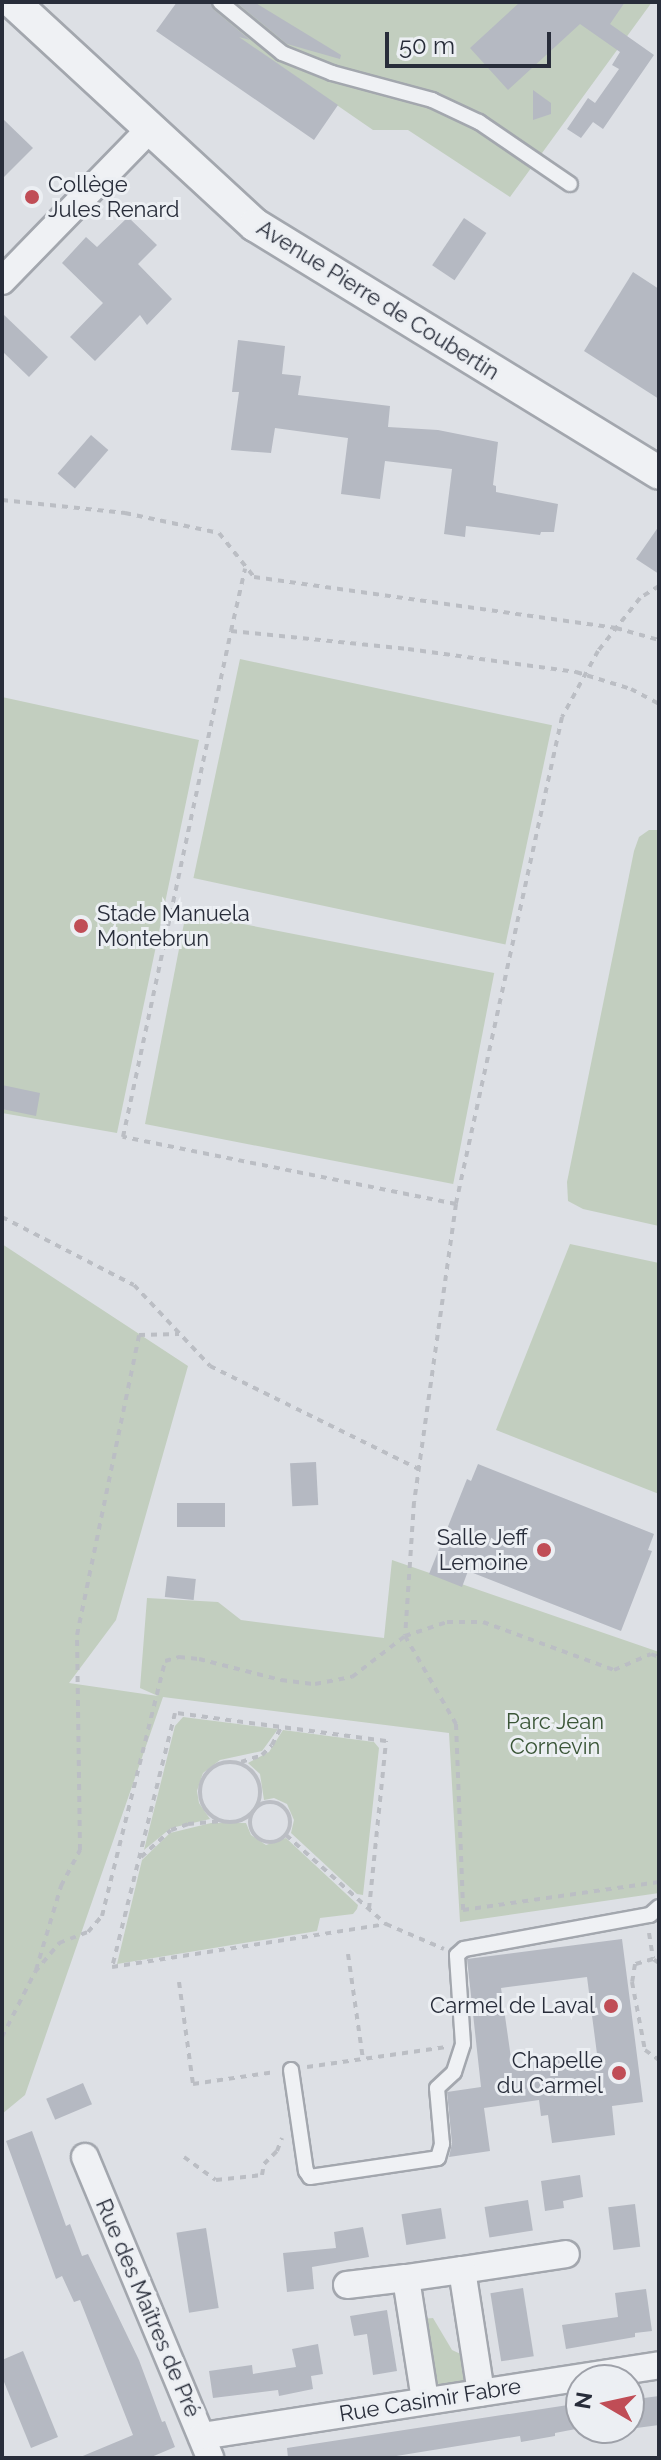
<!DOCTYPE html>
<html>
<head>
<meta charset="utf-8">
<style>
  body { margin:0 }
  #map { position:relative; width:661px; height:2460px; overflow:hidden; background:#dde0e5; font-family:Raleway,sans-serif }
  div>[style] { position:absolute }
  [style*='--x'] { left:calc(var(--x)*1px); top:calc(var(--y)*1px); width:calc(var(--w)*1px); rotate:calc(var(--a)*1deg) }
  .green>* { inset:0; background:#c2cebf; transform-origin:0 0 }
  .building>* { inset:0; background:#b5b9c2; transform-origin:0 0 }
  .path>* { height:4px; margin-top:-2px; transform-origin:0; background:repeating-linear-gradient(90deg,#bbbec4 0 6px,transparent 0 12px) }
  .path>.ring { margin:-2px; padding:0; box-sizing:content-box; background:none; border:4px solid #bbbec4; border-radius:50% }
  .roads { filter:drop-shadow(2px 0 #a3a7ae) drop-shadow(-2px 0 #a3a7ae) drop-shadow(0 2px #a3a7ae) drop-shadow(0 -2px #a3a7ae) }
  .service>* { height:14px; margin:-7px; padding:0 7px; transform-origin:7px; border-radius:7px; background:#eff1f4 }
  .minor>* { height:26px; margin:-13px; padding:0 13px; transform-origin:13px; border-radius:13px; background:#eff1f4 }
  .tertiary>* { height:32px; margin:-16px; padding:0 16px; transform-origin:16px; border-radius:16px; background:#eff1f4 }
  .dots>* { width:22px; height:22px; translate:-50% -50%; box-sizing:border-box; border:4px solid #eceff3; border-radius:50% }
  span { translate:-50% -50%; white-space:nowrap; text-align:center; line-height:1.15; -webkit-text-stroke:6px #eceff3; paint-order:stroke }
  .poi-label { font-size:22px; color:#282d3a }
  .left { translate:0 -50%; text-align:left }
  .right { translate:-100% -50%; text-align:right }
  .street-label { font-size:22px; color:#282d3a }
  .park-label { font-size:22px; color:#3a5537 }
  .frame { position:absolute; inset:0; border:4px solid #282d3a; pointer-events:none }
  .north { position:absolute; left:565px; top:2364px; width:80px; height:80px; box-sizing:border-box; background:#eceff3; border:2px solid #9ea1a9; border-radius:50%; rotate:279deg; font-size:22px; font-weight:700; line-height:32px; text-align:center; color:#282d3a }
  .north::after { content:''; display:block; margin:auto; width:28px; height:36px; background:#c04d56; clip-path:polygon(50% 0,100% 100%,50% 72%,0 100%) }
  .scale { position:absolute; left:385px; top:32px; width:166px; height:36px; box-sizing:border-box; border:4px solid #282d3a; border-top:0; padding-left:10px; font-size:24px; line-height:28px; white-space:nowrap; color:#282d3a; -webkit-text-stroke:6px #eceff3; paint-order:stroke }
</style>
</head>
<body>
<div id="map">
  <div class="green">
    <div style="clip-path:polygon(187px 2px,652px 2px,510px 197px,408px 130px,373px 130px)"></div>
    <div style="left:240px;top:659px;width:319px;height:224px;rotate:12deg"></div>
    <div style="clip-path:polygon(2px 697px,199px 740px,117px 1133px,2px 1113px)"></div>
    <div style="clip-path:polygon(649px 830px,659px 830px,659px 1226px,583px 1209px,568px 1201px,567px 1182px,634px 851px,639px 837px)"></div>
    <div style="left:186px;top:913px;width:314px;height:215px;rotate:11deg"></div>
    <div style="clip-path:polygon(2px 1244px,188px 1366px,116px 1620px,69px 1683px,158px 1696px,140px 1688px,147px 1598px,218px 1602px,241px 1620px,384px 1638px,392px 1560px,659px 1652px,659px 1893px,460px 1922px,449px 1733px,163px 1697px,25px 2095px,2px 2114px)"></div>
    <div style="clip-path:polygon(570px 1244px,659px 1263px,659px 1494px,496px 1430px)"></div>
    <div style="clip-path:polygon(183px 1717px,278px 1729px,262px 1751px,220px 1760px,203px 1773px,197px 1791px,199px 1803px,210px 1819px,171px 1828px,144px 1850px,175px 1726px)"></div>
    <div style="clip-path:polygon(283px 1730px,374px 1742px,379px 1748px,363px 1895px,357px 1894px,291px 1833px,294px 1820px,287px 1804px,274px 1798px,264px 1800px,260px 1774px,248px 1763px,269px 1752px)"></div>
    <div style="clip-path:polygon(211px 1823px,246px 1823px,251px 1835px,266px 1845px,286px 1838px,358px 1905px,357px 1909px,353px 1914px,320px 1918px,317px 1931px,117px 1964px,142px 1860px,170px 1833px)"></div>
    <div style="clip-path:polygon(433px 2318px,452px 2350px,467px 2357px,467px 2381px,460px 2385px,444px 2388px,432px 2379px,422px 2319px)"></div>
  </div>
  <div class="building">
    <div style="clip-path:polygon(177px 2px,210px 2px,214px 10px,250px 40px,239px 37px,338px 105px,314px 140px,156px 31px)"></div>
    <div style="clip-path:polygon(236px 2px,254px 2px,341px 55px,340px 59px,287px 44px)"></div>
    <div style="clip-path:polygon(520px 2px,625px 2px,610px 24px,654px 55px,603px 129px,593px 122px,581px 138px,567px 129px,588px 98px,595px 103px,619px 69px,612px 65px,620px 52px,580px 24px,508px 90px,470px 48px)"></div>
    <div style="clip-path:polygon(533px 90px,551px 103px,551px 114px,533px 120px)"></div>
    <div style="clip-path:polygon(2px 118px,33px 148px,2px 179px)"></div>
    <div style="clip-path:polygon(128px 217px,157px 245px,138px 264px,172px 299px,147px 325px,140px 315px,95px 361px,70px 337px,103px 303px,62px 263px,86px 237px,97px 247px)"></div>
    <div style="left:464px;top:218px;width:27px;height:57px;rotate:34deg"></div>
    <div style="clip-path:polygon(633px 272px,659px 289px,659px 399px,584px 351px)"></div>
    <div style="clip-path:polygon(2px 313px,48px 357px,29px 377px,2px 351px)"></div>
    <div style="clip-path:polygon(238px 340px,285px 346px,282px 374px,301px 376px,298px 395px,390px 406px,388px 427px,438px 430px,498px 442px,493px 485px,496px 486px,496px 492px,558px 504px,554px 532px,541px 532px,540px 535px,466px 526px,465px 537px,444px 534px,452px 469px,385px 461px,380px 499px,341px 494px,348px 438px,275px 428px,271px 453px,231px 450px,239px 392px,232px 392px)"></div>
    <div style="left:91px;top:435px;width:23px;height:51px;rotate:41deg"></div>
    <div style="clip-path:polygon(659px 526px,659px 574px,636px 559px)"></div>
    <div style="clip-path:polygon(2px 1085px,40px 1093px,36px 1116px,2px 1109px)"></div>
    <div style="left:316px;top:1462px;width:43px;height:26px;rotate:87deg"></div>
    <div style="clip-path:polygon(478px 1464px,654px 1534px,648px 1550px,652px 1551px,621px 1631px,468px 1571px,462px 1587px,429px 1574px,467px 1479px,471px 1481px)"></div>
    <div style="left:225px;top:1503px;width:24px;height:48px;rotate:90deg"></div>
    <div style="left:167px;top:1576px;width:29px;height:21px;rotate:6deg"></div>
    <div style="clip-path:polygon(evenodd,622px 1939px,643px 2102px,612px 2106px,615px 2135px,552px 2143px,548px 2115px,541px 2116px,539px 2100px,484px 2108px,490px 2151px,449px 2157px,452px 2143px,447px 2092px,481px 2087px,467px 1959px,622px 1939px,587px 1977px,597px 2054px,512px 2065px,501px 1988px,587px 1977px)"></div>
    <div style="left:83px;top:2083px;width:23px;height:40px;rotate:67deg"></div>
    <div style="clip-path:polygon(32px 2131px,66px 2226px,70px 2224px,82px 2256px,88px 2254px,139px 2360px,162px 2422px,165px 2421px,175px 2447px,149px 2458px,78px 2458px,133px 2435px,80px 2300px,74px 2302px,62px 2276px,56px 2279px,6px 2141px)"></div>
    <div style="clip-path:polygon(580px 2175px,583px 2197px,563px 2201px,564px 2208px,545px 2211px,541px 2181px)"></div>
    <div style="left:528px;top:2200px;width:31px;height:44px;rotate:81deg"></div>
    <div style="left:635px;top:2204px;width:43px;height:27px;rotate:83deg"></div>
    <div style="left:441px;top:2208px;width:31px;height:40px;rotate:81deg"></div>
    <div style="clip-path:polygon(363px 2227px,369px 2257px,312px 2267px,314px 2289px,287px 2292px,283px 2253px,336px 2248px,334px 2232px)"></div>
    <div style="left:206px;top:2228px;width:81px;height:30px;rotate:81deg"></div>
    <div style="left:523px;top:2288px;width:69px;height:33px;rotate:81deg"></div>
    <div style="clip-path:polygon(646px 2289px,652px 2331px,635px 2333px,635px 2337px,566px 2349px,562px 2325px,618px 2317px,615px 2293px)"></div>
    <div style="clip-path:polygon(387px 2310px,397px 2371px,373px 2375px,367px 2334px,354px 2336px,350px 2316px)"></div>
    <div style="clip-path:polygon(318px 2344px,323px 2374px,311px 2376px,313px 2389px,279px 2396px,278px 2390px,213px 2398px,209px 2371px,252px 2365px,253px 2374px,296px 2367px,292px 2349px)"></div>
    <div style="clip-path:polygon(23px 2351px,58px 2437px,31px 2448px,2px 2377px,2px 2360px)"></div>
    <div style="clip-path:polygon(659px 2396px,659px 2425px,629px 2429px,629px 2400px)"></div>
    <div style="clip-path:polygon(581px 2403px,581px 2428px,555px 2433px,555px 2436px,521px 2442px,520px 2436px,384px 2458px,288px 2458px,287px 2448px)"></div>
  </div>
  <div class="path">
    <div style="--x:2;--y:500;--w:124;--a:6"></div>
    <div style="--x:125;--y:513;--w:96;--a:12"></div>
    <div style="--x:219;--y:533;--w:56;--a:51.5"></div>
    <div style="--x:254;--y:577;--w:366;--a:8"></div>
    <div style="--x:616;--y:628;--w:45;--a:15.6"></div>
    <div style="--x:659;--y:586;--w:22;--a:148"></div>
    <div style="--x:640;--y:598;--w:68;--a:128.4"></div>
    <div style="--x:598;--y:651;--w:75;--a:118.6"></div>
    <div style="--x:562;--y:717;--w:498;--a:102.3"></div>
    <div style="--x:456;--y:1204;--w:301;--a:98"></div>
    <div style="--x:414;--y:1502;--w:134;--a:93.8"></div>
    <div style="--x:405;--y:1636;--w:102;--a:59.9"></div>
    <div style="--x:456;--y:1724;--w:186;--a:87.8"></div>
    <div style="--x:463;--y:1910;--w:198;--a:-8.1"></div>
    <div style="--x:231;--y:631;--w:64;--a:-77.3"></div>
    <div style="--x:456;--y:1204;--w:340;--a:-168.6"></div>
    <div style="--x:123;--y:1137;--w:517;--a:-77.95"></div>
    <div style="--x:231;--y:631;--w:178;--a:5.8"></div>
    <div style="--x:408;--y:649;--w:170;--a:7.8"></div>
    <div style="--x:576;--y:672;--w:58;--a:17.2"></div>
    <div style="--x:631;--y:689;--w:32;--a:28"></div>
    <div style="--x:2;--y:1217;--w:148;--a:27.3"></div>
    <div style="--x:134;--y:1285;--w:111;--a:46.8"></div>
    <div style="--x:210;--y:1366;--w:232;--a:26.3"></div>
    <div class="ring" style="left:200px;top:1762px;width:56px;height:56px"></div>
    <div style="--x:241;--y:1762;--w:22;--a:-18"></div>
    <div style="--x:262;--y:1755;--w:14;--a:-45"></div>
    <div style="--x:272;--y:1745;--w:20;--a:-63"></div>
    <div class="ring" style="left:250px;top:1802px;width:36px;height:36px"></div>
    <div style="--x:286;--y:1835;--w:134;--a:41.7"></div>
    <div style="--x:386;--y:1924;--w:63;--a:23.3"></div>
    <div style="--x:141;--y:1857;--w:40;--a:-42"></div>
    <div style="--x:171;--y:1830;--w:18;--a:-19"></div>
    <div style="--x:188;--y:1824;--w:32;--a:-5"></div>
    <div style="--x:369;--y:1909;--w:169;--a:-84.2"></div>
    <div style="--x:386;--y:1741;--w:213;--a:-172.4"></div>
    <div style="--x:175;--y:1713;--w:262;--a:103.9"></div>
    <div style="--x:112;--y:1967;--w:277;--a:-8.9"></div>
    <div style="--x:649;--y:1933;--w:26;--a:81"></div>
    <div style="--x:348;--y:1954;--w:106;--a:81.9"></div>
    <div style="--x:659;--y:1963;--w:7;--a:-146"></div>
    <div style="--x:653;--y:1959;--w:19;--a:164"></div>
    <div style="--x:635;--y:1964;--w:18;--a:99"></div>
    <div style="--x:632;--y:1982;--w:69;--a:79.2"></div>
    <div style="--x:645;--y:2050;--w:17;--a:36"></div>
    <div style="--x:36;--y:1970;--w:88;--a:-73.4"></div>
    <div style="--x:61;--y:1886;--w:41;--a:-62.2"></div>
    <div style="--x:80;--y:1850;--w:215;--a:-90.8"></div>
    <div style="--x:77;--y:1635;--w:306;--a:-78.3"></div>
    <div style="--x:139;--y:1335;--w:40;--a:-1.4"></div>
    <div style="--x:179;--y:1982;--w:103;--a:82.2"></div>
    <div style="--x:193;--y:2084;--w:83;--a:-8.3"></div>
    <div style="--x:2;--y:2037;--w:73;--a:-63.1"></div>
    <div style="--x:35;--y:1972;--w:38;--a:-50"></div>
    <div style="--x:59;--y:1943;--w:31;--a:-21"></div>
    <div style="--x:88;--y:1932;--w:21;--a:-49"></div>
    <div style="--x:102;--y:1916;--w:263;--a:-76.1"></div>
    <div style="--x:165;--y:1661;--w:15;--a:-16"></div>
    <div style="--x:179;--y:1657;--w:20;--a:6"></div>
    <div style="--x:199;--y:1659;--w:85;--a:14.4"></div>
    <div style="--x:281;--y:1680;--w:34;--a:7"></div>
    <div style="--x:315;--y:1684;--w:38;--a:-11"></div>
    <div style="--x:352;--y:1677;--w:67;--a:-37.7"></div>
    <div style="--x:405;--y:1636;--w:44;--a:-18.4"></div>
    <div style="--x:447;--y:1622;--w:36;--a:0"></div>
    <div style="--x:483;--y:1622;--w:140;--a:20.1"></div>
    <div style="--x:614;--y:1670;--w:40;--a:-23.4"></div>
    <div style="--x:651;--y:1654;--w:9;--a:21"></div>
    <div style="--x:307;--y:2067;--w:139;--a:-8.2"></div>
    <div style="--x:184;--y:2157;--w:39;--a:36"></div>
    <div style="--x:216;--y:2180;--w:46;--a:-6.2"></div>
    <div style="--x:262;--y:2175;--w:11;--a:-80"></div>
    <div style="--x:264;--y:2164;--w:18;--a:-45"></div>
    <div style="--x:277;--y:2151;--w:14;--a:-69"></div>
  </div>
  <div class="roads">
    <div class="service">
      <div style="--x:220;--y:2;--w:80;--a:39.4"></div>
      <div style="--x:282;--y:53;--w:54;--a:21.8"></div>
      <div style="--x:332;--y:73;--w:104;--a:15.1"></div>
      <div style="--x:432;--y:100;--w:52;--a:25.1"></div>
      <div style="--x:479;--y:122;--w:110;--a:34.3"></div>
      <div style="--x:291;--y:2070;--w:102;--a:81.6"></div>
      <div style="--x:306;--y:2171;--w:7;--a:56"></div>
      <div style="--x:310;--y:2177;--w:129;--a:-8.4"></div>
      <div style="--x:438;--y:2158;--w:15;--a:-74"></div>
      <div style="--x:442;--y:2144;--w:56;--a:-95.1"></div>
      <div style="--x:437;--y:2088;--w:23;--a:-43"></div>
      <div style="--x:454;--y:2072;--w:29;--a:-72"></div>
      <div style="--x:463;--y:2044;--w:89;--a:-93.9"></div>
      <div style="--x:457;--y:1955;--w:9;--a:-41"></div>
      <div style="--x:464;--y:1949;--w:189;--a:-10.4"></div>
      <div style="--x:650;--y:1915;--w:12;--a:-42"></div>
    </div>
    <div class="minor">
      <div style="--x:2;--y:281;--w:211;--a:-45.8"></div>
      <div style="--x:85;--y:2157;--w:326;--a:67.4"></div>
      <div style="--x:462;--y:2270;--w:105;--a:-8.7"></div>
      <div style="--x:347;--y:2285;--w:59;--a:-6.8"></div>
      <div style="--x:425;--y:2400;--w:123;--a:-98.9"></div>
      <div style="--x:406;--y:2278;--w:57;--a:-8.1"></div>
      <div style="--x:462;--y:2270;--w:124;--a:81.2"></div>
      <div style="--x:202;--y:2436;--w:462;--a:-8.8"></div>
    </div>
    <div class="tertiary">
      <div style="--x:13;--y:2;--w:329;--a:42.7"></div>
      <div style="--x:255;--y:225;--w:474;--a:31.5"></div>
    </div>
  </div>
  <div class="dots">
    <div style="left:32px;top:197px;background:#c04d56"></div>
    <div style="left:81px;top:926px;background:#c04d56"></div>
    <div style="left:544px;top:1550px;background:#c04d56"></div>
    <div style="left:611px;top:2006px;background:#c04d56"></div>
    <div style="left:619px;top:2073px;background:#c04d56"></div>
  </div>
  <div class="poi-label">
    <span class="left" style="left:48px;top:197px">Collège<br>Jules Renard</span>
    <span class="left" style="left:97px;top:926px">Stade Manuela<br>Montebrun</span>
    <span class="right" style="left:528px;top:1550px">Salle Jeff<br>Lemoine</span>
    <span class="right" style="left:595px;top:2006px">Carmel de Laval</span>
    <span class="right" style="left:603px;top:2073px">Chapelle<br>du Carmel</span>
  </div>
  <div class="street-label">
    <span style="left:378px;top:300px;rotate:32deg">Avenue Pierre de Coubertin</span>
    <span style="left:148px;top:2308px;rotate:67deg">Rue des Maîtres de Pré</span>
    <span style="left:430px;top:2400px;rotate:-9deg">Rue Casimir Fabre</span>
  </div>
  <div class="park-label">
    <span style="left:555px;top:1734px">Parc Jean<br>Cornevin</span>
  </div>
  <div class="frame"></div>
  <div class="north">N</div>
  <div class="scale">50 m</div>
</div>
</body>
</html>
